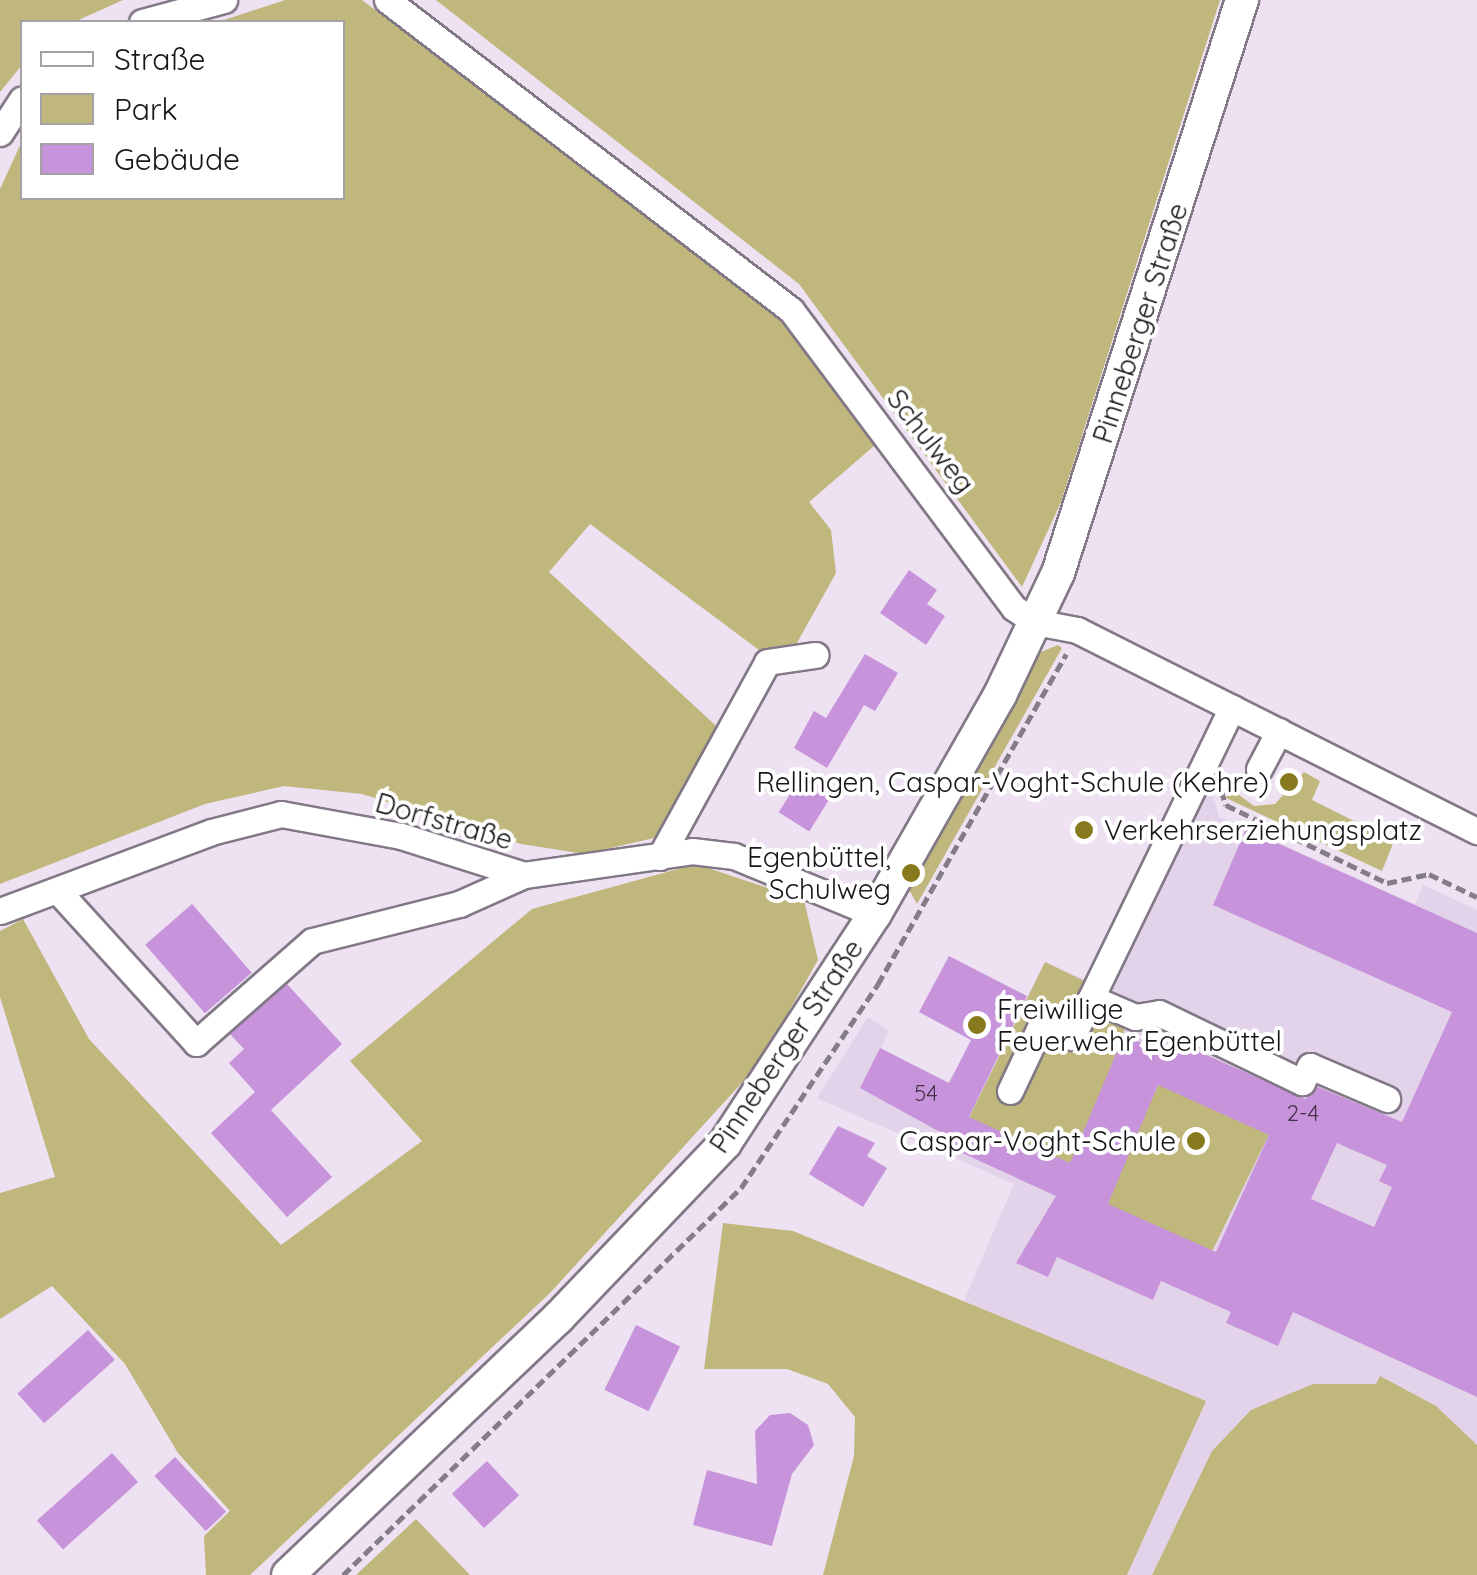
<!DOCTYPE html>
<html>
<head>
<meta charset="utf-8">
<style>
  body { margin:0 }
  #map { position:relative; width:1477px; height:1575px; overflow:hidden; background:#ede1f2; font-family:Quicksand,sans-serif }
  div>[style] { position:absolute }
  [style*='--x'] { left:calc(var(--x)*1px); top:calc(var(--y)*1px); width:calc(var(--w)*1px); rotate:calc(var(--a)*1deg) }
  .built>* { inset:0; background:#e3d3ea }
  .green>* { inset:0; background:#c0b77d; transform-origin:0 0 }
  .building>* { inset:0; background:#c793da; transform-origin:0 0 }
  .path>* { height:5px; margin-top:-2.5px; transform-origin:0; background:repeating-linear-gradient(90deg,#847c87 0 10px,transparent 0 15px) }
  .roads { filter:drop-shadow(2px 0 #827886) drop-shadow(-2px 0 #827886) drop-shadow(0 2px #827886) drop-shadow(0 -2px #827886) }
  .minor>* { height:25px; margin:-12.5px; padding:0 12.5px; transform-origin:12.5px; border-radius:12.5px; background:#fff }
  .major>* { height:32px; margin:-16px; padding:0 16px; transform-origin:16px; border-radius:16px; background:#fff }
  .dots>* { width:28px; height:28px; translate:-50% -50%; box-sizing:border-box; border:5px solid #fff; border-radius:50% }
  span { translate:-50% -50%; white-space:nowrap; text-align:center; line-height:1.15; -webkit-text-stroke:8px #fff; paint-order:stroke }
  .number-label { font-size:22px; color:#44344a }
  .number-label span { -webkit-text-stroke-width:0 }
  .street-label { font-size:28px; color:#19151a }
  .poi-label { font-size:28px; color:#19151a }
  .right { translate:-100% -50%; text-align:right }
  .left { translate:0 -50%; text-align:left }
  .legend { position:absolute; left:20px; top:20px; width:325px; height:180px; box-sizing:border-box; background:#fff; border:2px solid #a3a1a3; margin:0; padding:12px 18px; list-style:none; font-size:30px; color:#19151a }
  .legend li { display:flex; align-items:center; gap:20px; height:50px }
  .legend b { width:50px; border:2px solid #a3a1a3 }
</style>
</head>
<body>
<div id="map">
  <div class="built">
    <div style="clip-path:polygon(1200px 748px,1219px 817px,1415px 904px,1423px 885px,1477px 910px,1477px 1575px,1127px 1575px,1205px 1401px,964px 1301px,1014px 1184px,817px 1098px,868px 1017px,889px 1031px,881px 1048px,948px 1083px,954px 1072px,981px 1085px,1045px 962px,1086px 980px)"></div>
  </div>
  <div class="green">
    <div style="clip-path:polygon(0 0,123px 0,74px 22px,22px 22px,22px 65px,0 92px)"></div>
    <div style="clip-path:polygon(285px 0,362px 0,780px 316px,881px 440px,809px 502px,831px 530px,836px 573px,783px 668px,590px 524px,549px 572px,738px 746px,693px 829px,585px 854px,521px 844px,362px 794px,284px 786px,205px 804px,0 884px,0 189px,22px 141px,22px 198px,342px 198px,342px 22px,218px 22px)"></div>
    <div style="clip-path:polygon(436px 0,1220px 0,1061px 502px,1022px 587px,799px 284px)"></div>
    <div style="clip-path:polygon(1058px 645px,1062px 648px,917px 904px,907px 886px,1036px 654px)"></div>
    <div style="clip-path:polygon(1304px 772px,1320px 781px,1312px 800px,1394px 841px,1382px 871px,1226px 798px,1231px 789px,1254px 806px,1275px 804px)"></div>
    <div style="clip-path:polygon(696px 864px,804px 900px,818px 960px,759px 1064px,550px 1293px,250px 1575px,206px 1575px,204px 1536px,230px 1511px,178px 1453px,125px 1364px,52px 1286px,0 1319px,0 1193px,55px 1177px,0 997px,0 931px,23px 919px,89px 1039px,281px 1245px,422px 1141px,350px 1061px,532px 909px)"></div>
    <div style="clip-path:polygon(1045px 962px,1130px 1003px,1117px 1063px,1070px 1163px,967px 1122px)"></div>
    <div style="left:1160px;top:1082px;width:121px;height:133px;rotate:26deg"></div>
    <div style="clip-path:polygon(723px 1223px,793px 1231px,1206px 1401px,1127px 1575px,823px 1575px,854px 1456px,855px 1417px,828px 1384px,787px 1369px,704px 1369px)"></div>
    <div style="clip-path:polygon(1380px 1376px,1436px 1406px,1477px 1445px,1477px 1575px,1152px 1575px,1212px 1451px,1251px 1410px,1313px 1384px,1376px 1384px)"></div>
    <div style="clip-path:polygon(416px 1519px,470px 1575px,356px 1575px)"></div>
  </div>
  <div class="building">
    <div style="clip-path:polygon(909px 570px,937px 590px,927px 604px,945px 616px,926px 645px,880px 613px)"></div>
    <div style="clip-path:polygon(865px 654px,898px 673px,875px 711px,864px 705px,827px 768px,794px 748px,814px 711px,826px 718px)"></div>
    <div style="left:802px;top:775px;width:36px;height:44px;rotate:32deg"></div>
    <div style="clip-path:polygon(evenodd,1246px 829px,1477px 933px,1477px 1397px,1293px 1312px,1278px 1346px,1226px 1323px,1231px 1312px,1161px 1281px,1153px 1300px,1057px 1257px,1048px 1277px,1016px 1263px,1056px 1196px,947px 1146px,951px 1138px,860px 1088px,880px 1048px,949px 1083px,971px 1040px,919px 1012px,949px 956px,1027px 996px,969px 1117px,1070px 1163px,1124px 1035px,1173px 1057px,1177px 1048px,1195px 1050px,1305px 1099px,1318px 1087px,1402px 1122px,1452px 1012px,1213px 905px,1246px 829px,1158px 1085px,1269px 1135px,1216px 1252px,1108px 1204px,1158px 1085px,1246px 829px,1337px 1143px,1387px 1165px,1379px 1181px,1392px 1187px,1374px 1227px,1311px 1199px,1337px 1143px)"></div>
    <div style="left:192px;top:904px;width:91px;height:62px;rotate:49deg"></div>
    <div style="clip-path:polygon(287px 984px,342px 1044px,271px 1110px,332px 1177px,287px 1217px,211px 1133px,255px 1092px,229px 1063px,244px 1049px,230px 1034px)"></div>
    <div style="clip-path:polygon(838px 1126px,875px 1143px,867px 1156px,887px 1168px,863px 1207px,809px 1174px)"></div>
    <div style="left:636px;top:1325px;width:49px;height:72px;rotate:26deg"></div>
    <div style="left:88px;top:1330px;width:40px;height:95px;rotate:48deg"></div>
    <div style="clip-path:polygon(790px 1413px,808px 1425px,814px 1445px,792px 1474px,772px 1546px,693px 1525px,707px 1470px,757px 1484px,755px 1431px,770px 1415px)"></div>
    <div style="left:112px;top:1453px;width:39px;height:101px;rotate:48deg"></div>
    <div style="left:175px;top:1457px;width:75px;height:28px;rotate:47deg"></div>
    <div style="left:487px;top:1461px;width:47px;height:48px;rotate:47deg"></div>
  </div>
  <div class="path">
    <div style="--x:1221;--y:790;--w:16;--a:72"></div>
    <div style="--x:1226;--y:805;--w:179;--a:25.8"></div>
    <div style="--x:1387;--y:883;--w:43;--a:-12.1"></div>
    <div style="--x:1429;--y:874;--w:53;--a:25.6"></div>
    <div style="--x:343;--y:1575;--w:555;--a:-44.2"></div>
    <div style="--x:741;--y:1188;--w:246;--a:-56.1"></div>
    <div style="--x:878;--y:984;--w:380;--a:-60.3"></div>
  </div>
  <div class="roads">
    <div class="minor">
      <div style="--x:387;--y:0;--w:509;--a:37.5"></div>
      <div style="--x:791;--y:310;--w:372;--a:53.2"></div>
      <div style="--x:1014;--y:608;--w:25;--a:34"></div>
      <div style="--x:1035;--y:622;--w:43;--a:10.8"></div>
      <div style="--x:1077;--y:630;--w:448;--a:26.7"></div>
      <div style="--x:142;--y:22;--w:85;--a:-15"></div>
      <div style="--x:0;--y:133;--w:40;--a:-57.1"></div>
      <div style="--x:1259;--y:769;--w:43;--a:-62.2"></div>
      <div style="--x:660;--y:857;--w:222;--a:-61.2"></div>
      <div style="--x:767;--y:662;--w:49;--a:-8.3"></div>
      <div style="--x:57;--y:890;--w:207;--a:47.7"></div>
      <div style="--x:196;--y:1043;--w:154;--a:-41.3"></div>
      <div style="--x:312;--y:941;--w:152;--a:-14.1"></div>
      <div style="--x:459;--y:904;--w:71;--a:-24"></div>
      <div style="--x:0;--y:911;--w:225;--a:-20.5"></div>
      <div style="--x:211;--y:832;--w:72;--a:-14.4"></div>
      <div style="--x:281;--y:814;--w:122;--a:10.4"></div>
      <div style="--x:401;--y:836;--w:129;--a:17.6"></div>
      <div style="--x:524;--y:875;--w:170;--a:-8.1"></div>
      <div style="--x:692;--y:851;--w:42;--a:6.8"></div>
      <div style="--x:734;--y:856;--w:152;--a:22.4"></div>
      <div style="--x:1091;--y:998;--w:48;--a:23.4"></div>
      <div style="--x:1135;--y:1017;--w:24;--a:-9"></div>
      <div style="--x:1159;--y:1013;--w:159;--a:25.8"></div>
      <div style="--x:1302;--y:1082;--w:18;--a:-63"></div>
      <div style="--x:1310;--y:1066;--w:84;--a:23.2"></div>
      <div style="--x:1010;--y:1091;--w:75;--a:-64.8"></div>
      <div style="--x:1042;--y:1023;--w:33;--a:25"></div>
      <div style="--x:1072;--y:1037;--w:366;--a:-64.1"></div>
    </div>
    <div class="major">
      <div style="--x:288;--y:1575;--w:373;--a:-43.6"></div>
      <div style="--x:558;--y:1318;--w:242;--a:-46.3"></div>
      <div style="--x:725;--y:1143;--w:274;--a:-56.8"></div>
      <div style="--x:875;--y:914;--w:252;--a:-60.3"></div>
      <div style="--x:1000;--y:695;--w:135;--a:-64.6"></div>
      <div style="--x:1058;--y:573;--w:602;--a:-72.2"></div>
    </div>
  </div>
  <div class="dots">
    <div style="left:1289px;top:782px;background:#87791e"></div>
    <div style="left:1084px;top:830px;background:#87791e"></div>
    <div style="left:911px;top:873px;background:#87791e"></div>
    <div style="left:977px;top:1025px;background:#87791e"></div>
    <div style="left:1196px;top:1141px;background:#87791e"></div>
  </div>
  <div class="number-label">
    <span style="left:926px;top:1094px">54</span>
    <span style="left:1303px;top:1114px">2-4</span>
  </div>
  <div class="street-label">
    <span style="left:1140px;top:323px;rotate:-72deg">Pinneberger Straße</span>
    <span style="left:931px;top:441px;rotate:52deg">Schulweg</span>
    <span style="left:444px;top:821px;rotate:16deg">Dorfstraße</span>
    <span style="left:786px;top:1046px;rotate:-56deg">Pinneberger Straße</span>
  </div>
  <div class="poi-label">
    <span class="right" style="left:1269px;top:782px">Rellingen, Caspar-Voght-Schule (Kehre)</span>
    <span class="left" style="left:1104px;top:830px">Verkehrserziehungsplatz</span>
    <span class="right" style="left:891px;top:873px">Egenbüttel,<br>Schulweg</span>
    <span class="left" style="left:997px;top:1025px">Freiwillige<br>Feuerwehr Egenbüttel</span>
    <span class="right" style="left:1176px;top:1141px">Caspar-Voght-Schule</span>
  </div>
  <ul class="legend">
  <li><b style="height:12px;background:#fff"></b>Straße</li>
  <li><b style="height:28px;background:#c0b77d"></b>Park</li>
  <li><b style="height:28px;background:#c793da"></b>Gebäude</li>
  </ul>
</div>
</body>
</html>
